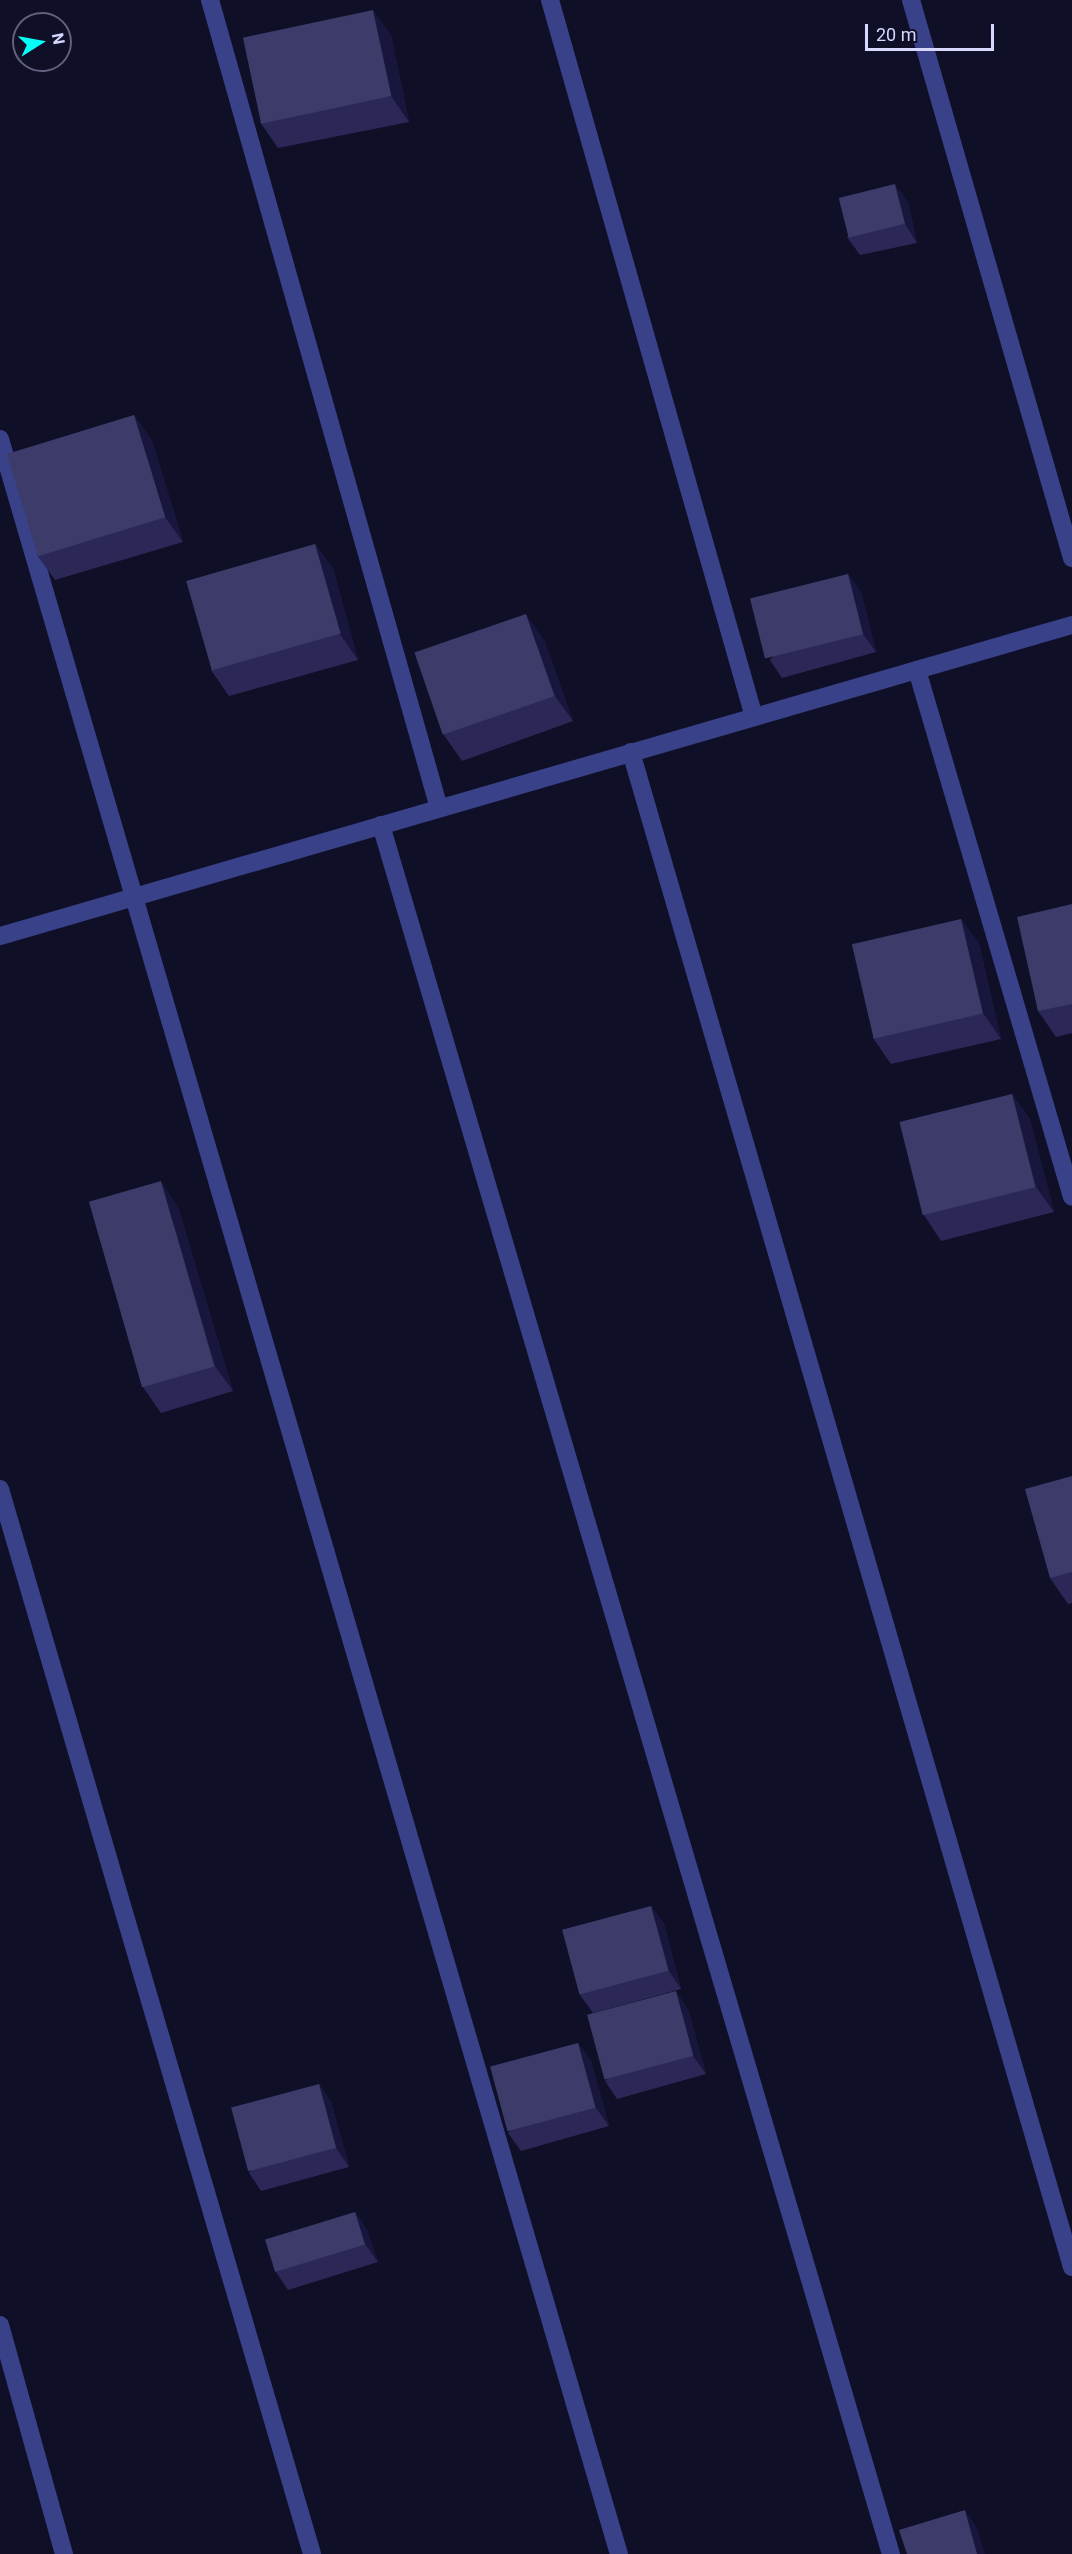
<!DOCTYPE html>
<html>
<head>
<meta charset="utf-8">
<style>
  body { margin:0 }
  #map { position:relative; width:1072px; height:2554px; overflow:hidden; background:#100f28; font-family:Roboto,sans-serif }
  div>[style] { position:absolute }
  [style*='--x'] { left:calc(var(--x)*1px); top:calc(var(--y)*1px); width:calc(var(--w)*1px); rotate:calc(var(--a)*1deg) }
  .minor>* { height:18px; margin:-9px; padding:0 9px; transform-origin:9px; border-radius:9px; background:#394188 }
  .wall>* { inset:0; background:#2b2857 }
  .shaded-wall>* { inset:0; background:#18163c }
  .building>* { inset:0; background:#3d3b69; transform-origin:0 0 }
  span { translate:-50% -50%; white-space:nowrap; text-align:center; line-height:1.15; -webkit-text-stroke:4.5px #100f28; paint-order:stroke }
  .north { position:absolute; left:12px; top:12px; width:60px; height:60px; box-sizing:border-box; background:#100f28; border:2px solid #605f7e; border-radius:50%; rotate:79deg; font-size:16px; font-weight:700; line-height:24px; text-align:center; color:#d7d7ff }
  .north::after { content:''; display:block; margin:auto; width:21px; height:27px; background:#03fff8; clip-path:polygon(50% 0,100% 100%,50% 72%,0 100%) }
  .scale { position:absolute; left:865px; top:24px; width:129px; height:27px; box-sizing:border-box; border:3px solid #d7d7ff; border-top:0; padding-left:8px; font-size:18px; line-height:21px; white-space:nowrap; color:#d7d7ff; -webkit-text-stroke:4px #100f28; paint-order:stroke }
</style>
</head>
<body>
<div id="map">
  <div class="minor">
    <div style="--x:210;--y:0;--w:840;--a:74.18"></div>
    <div style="--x:550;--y:0;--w:745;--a:74.12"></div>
    <div style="--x:911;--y:0;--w:581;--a:73.91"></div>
    <div style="--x:0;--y:439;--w:2204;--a:73.69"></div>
    <div style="--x:917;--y:670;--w:549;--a:73.61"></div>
    <div style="--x:631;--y:752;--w:1578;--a:73.77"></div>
    <div style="--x:381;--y:825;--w:1803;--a:73.57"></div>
    <div style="--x:0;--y:936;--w:1116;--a:-16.18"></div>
    <div style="--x:0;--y:1489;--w:1110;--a:73.67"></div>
    <div style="--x:0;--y:2325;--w:238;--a:74.4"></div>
  </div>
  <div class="wall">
    <div style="clip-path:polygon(391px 35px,409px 122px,278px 148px,260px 122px)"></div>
    <div style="clip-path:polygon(908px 202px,917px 243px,860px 255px,847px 237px)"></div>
    <div style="clip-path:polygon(134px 415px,152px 441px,183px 542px,55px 580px,37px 555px)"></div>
    <div style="clip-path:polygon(315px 544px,333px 569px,358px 660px,229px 696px,211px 670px)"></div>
    <div style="clip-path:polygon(848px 574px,861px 592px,876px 652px,782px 678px,770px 660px)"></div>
    <div style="clip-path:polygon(544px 640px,573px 721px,462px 761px,444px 735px)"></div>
    <div style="clip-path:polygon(1072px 904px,1072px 1033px,1056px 1037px,1038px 1011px)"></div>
    <div style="clip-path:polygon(961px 919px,979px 944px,1001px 1039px,891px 1064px,873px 1038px)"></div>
    <div style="clip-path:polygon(1012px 1094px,1030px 1120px,1054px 1212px,941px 1241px,924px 1215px)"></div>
    <div style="clip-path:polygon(178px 1207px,233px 1391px,161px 1413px,143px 1387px)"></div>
    <div style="clip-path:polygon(1072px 1476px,1072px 1603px,1068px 1604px,1050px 1578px)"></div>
    <div style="clip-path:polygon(651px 1906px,664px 1924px,681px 1989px,593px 2013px,580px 1995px)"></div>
    <div style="clip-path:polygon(688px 2009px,706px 2074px,617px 2099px,605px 2081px)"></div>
    <div style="clip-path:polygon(578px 2043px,591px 2061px,609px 2126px,521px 2151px,508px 2133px)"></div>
    <div style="clip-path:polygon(319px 2084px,331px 2102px,349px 2167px,261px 2191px,249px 2173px)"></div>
    <div style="clip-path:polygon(355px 2212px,367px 2230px,378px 2262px,288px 2290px,276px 2272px)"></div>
  </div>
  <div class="shaded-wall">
    <div style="clip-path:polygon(373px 10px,391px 35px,409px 122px,391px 96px)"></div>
    <div style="clip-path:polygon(895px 184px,908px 202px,917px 243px,905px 224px)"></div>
    <div style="clip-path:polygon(134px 415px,152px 441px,183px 542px,165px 517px)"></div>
    <div style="clip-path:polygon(315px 544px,333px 569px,358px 660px,340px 634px)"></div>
    <div style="clip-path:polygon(848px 574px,861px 592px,876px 652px,863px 634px)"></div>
    <div style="clip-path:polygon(526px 614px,544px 640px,573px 721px,555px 696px)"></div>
    <div style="clip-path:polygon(961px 919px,979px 944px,1001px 1039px,983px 1013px)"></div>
    <div style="clip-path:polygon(1012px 1094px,1030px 1120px,1054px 1212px,1036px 1187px)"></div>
    <div style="clip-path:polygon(161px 1181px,178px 1207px,233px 1391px,215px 1366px)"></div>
    <div style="clip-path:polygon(651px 1906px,664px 1924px,681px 1989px,669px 1971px)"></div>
    <div style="clip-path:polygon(676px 1991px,688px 2009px,706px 2074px,693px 2056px)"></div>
    <div style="clip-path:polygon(578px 2043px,591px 2061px,609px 2126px,596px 2108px)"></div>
    <div style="clip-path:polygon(319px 2084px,331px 2102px,349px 2167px,336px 2148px)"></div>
    <div style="clip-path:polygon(355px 2212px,367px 2230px,378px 2262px,365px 2244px)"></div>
    <div style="clip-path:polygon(965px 2510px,977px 2528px,985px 2554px,977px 2554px)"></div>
  </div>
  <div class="building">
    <div style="left:373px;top:10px;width:88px;height:133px;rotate:78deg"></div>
    <div style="left:895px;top:184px;width:41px;height:58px;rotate:76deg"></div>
    <div style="left:134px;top:415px;width:107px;height:133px;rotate:73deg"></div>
    <div style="left:315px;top:544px;width:93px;height:134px;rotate:74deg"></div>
    <div style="left:848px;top:574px;width:62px;height:101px;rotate:76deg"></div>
    <div style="left:526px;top:614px;width:87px;height:118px;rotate:71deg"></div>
    <div style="clip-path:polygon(1072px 904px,1072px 1004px,1038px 1011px,1017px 917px)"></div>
    <div style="left:961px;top:919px;width:97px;height:112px;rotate:77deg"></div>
    <div style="left:1012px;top:1094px;width:96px;height:116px;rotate:76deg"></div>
    <div style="left:161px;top:1181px;width:193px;height:75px;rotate:74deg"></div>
    <div style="clip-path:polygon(1072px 1476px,1072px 1572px,1050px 1578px,1025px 1489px)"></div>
    <div style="left:651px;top:1906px;width:67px;height:92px;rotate:75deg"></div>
    <div style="left:676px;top:1991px;width:67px;height:92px;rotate:75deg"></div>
    <div style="left:578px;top:2043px;width:67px;height:91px;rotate:75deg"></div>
    <div style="left:319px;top:2084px;width:66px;height:91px;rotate:75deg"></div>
    <div style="left:355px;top:2212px;width:34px;height:94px;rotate:73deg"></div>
    <div style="clip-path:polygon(965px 2510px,977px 2554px,907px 2554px,899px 2530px)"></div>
  </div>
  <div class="north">N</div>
  <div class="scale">20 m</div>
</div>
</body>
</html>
